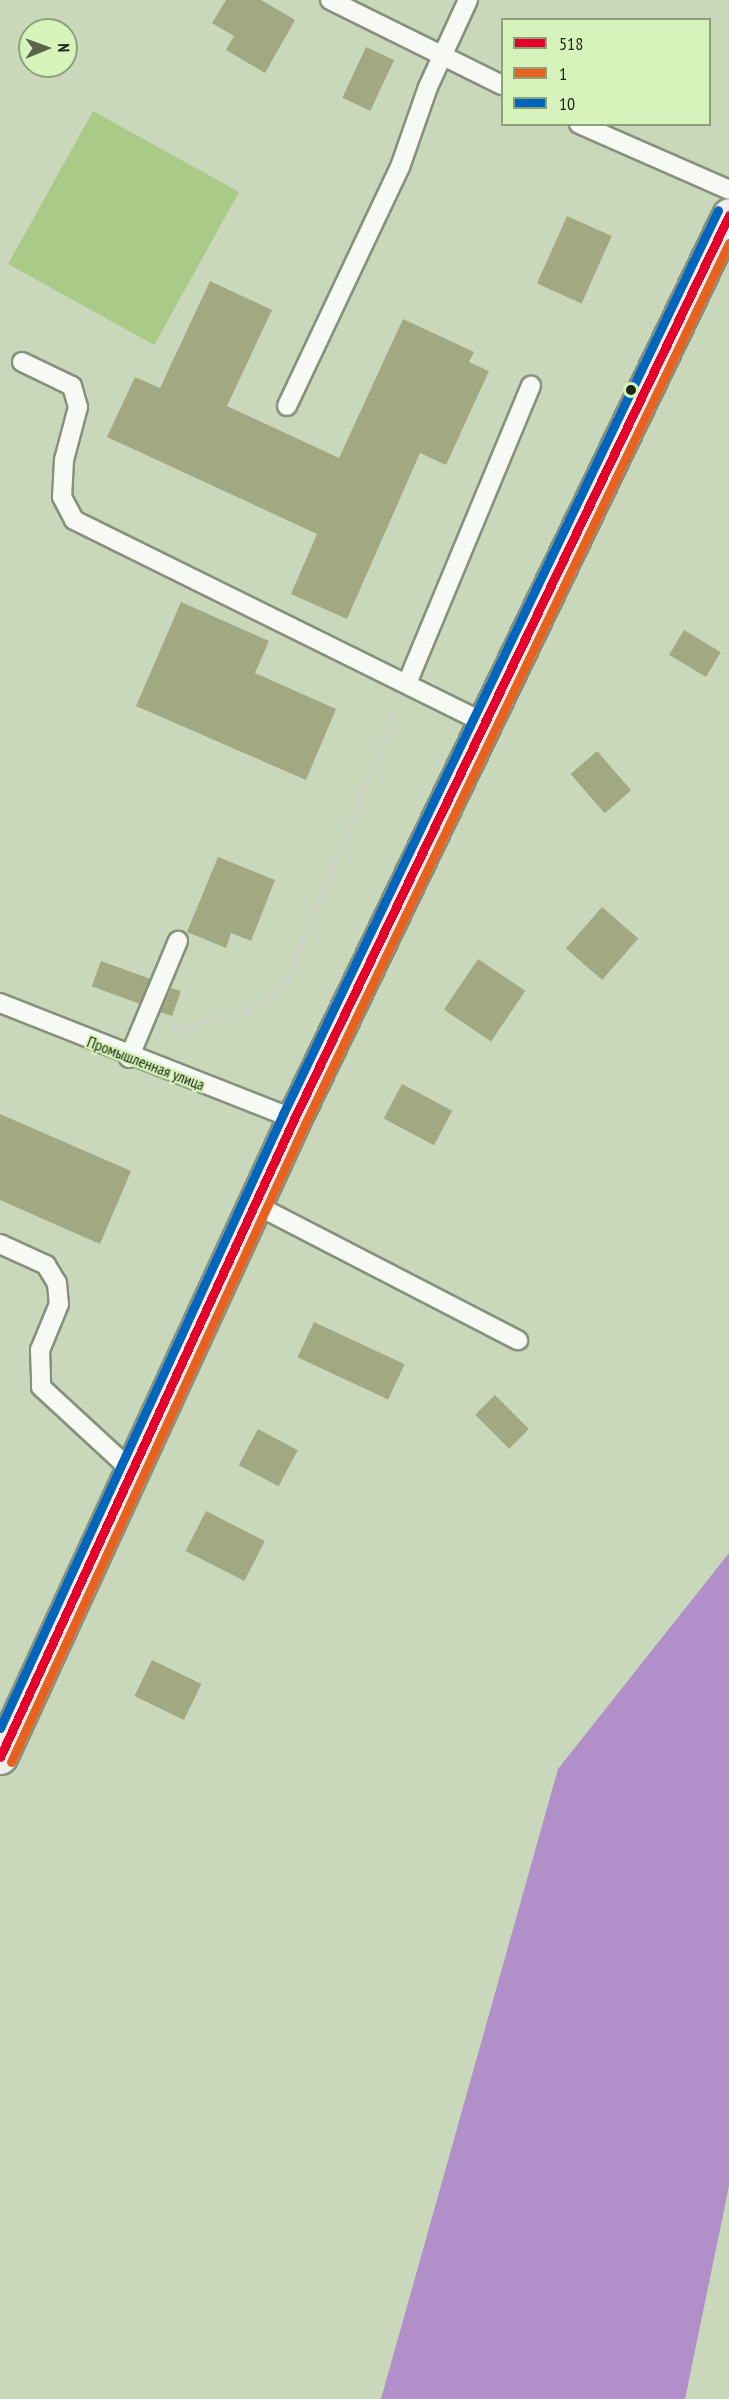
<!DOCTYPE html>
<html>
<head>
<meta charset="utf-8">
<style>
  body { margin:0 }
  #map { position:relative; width:729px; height:2399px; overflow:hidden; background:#c9d8bb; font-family:"PT Sans Narrow",sans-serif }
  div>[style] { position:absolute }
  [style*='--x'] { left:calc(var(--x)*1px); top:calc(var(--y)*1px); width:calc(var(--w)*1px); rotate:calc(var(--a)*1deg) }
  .green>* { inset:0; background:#aacb87; transform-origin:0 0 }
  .water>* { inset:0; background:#b18fc8 }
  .building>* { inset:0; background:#a2a982; transform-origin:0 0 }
  .path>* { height:4px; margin-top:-2px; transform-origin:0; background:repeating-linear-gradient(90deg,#ced3c9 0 6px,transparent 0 9px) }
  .roads { filter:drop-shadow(2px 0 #86917b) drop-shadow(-2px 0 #86917b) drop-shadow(0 2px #86917b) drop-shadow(0 -2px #86917b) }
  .service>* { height:18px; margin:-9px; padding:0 9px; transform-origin:9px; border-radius:9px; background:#f7f9f5 }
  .primary>* { height:33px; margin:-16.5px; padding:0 16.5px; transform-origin:16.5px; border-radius:16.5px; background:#efeeea }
  .bus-1>* { height:9px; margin:-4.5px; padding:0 4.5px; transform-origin:4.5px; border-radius:4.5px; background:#e4002b }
  .bus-2>* { height:9px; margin:-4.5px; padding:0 4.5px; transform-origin:4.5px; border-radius:4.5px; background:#e76221 }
  .bus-3>* { height:9px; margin:-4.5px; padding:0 4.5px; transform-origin:4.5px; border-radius:4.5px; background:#0065bd }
  .dots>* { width:16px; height:16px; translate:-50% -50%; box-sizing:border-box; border:3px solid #d6f3bb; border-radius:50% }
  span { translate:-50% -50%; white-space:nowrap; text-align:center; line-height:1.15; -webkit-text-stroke:4.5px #d6f3bb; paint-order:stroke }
  .street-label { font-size:16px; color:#1c2611 }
  .legend { position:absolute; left:501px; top:18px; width:210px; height:108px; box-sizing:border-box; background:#d6f3bb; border:2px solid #8ca177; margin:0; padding:8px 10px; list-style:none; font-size:18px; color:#1c2611 }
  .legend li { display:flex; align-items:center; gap:12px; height:30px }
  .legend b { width:30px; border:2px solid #8ca177 }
  .north { position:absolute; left:18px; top:18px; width:60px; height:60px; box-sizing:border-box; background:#d6f3bb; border:2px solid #8ca177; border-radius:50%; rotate:89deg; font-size:16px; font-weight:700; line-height:24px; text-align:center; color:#1c2611 }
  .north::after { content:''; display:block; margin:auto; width:21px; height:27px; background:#59644c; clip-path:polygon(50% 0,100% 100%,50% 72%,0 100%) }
</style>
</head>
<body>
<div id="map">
  <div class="green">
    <div style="left:93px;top:111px;width:167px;height:175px;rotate:29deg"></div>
  </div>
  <div class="water">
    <div style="clip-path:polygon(729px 1553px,729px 2186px,685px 2399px,381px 2399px,558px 1769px)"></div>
  </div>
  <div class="building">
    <div style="clip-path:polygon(226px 0,261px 0,295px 20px,265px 73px,226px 50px,234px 36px,212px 23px)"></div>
    <div style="left:366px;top:47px;width:31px;height:56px;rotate:25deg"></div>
    <div style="left:567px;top:216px;width:49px;height:74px;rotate:24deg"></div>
    <div style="clip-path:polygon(210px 281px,272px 310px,227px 406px,339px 458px,403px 319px,474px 352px,469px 362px,489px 371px,446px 465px,420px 453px,347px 619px,291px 594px,317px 534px,107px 437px,135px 377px,160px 388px)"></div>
    <div style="clip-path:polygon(181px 602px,269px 641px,255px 673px,336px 709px,306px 780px,136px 706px)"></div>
    <div style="left:684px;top:630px;width:43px;height:29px;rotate:31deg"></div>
    <div style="left:597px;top:751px;width:52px;height:35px;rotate:49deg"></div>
    <div style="clip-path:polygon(218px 857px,275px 880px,251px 941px,231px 933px,226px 948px,187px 932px)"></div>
    <div style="left:602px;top:907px;width:48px;height:55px;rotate:41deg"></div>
    <div style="left:478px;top:959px;width:57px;height:61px;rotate:34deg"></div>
    <div style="left:101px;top:961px;width:52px;height:27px;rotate:20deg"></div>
    <div style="clip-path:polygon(171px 988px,181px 991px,172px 1016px,160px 1012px)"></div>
    <div style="left:402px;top:1084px;width:57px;height:39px;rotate:28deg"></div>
    <div style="clip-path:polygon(0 1114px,131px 1171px,100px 1244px,0 1200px)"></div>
    <div style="left:314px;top:1322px;width:100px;height:39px;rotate:25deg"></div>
    <div style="left:495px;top:1395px;width:48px;height:28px;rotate:45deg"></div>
    <div style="left:258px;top:1429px;width:45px;height:41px;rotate:28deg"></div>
    <div style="left:206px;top:1511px;width:66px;height:45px;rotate:27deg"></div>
    <div style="left:152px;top:1660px;width:55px;height:40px;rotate:26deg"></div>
  </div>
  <div class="path">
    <div style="--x:171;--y:1029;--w:79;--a:-12.4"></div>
    <div style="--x:248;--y:1012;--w:25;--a:-32"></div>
    <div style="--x:269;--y:999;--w:28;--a:-46"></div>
    <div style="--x:288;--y:979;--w:290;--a:-68.1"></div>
  </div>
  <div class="roads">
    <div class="service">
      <div style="--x:330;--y:0;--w:192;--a:26.3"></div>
      <div style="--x:579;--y:124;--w:164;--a:23.7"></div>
      <div style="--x:22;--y:362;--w:55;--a:25.6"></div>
      <div style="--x:72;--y:386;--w:22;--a:74"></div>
      <div style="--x:78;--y:407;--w:55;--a:104.8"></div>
      <div style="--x:64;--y:460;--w:37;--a:93"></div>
      <div style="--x:62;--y:497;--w:26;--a:62"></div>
      <div style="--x:74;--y:520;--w:458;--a:26.3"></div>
      <div style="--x:287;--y:406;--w:264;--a:-64.7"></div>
      <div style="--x:400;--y:167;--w:85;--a:-70.7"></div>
      <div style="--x:428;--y:87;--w:96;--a:-65.3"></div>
      <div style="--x:408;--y:681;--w:320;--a:-67.4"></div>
      <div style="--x:0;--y:1003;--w:316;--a:21.5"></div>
      <div style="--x:129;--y:1058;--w:127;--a:-67.3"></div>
      <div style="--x:256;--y:1205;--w:295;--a:27.3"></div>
      <div style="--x:0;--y:1244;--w:51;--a:24.5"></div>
      <div style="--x:46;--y:1265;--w:21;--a:59"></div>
      <div style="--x:57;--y:1283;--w:21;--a:85"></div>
      <div style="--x:59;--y:1304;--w:50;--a:112.4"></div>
      <div style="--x:40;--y:1350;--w:37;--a:88"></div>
      <div style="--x:41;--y:1387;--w:124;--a:42.7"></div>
    </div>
    <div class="primary">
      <div style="--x:0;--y:1757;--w:702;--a:-65.26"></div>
      <div style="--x:294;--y:1119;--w:1003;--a:-64.3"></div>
    </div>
  </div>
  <div class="bus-1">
    <div style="--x:0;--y:1757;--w:702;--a:-65.26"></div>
    <div style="--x:294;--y:1119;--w:1003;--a:-64.3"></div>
  </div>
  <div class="bus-2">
    <div style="--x:11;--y:1762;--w:702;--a:-65.26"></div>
    <div style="--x:305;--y:1124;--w:978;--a:-64.3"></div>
  </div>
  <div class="bus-3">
    <div style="--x:0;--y:1728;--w:676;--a:-65.25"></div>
    <div style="--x:283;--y:1114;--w:1003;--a:-64.3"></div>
  </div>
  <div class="dots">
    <div style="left:631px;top:390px;background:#1c2611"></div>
  </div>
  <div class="street-label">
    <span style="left:146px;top:1063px;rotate:21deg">Промышленная улица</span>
  </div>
  <ul class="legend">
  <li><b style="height:8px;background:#e4002b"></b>518</li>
  <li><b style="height:8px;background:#e76221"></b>1</li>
  <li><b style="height:8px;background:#0065bd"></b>10</li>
  </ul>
  <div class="north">N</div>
</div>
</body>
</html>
